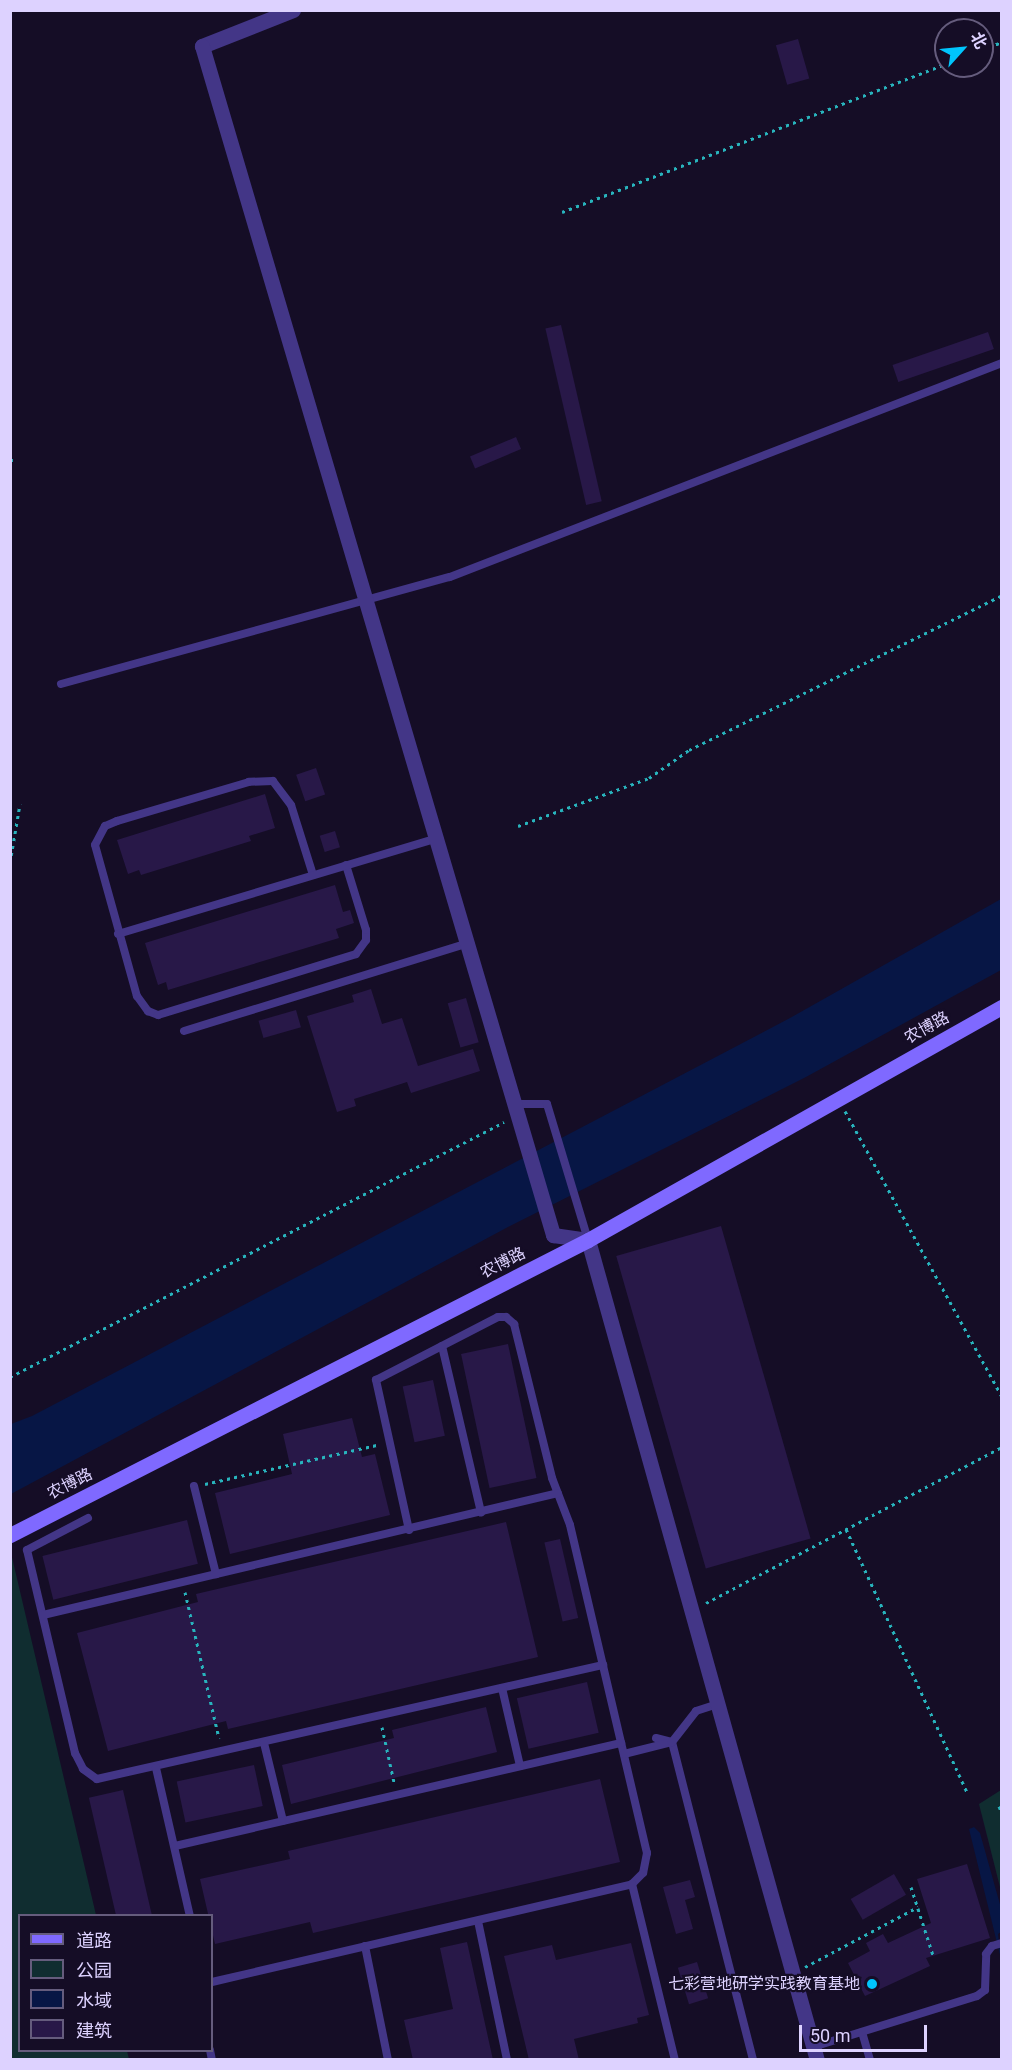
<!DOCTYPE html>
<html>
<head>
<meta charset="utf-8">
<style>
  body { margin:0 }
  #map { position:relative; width:1012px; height:2070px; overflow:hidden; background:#150d26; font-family:Roboto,"Noto Sans SC",sans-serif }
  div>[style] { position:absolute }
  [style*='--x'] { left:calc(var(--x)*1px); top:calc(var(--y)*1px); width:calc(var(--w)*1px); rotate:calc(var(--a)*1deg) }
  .green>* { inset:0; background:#102d30 }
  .water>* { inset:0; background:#071645 }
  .building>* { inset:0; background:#281848; transform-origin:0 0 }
  .path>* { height:3px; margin-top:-1.5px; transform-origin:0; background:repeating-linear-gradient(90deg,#28b4bd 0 3px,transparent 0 7.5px) }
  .lane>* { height:8px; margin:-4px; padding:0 4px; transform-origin:4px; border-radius:4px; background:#433687 }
  .street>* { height:15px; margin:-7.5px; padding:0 7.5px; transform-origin:7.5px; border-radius:7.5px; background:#433687 }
  .secondary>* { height:15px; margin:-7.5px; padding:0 7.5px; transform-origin:7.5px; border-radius:7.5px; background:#7f69ff }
  .dots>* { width:16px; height:16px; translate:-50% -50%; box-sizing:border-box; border:3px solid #150d26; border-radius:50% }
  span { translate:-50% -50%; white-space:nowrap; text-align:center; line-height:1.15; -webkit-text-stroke:4.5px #150d26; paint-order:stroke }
  .street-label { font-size:16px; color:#ddd2ff }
  .poi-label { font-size:16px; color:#ddd2ff }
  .right { translate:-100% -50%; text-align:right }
  .frame { position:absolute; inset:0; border:12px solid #ddd2ff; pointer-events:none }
  .legend { position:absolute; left:18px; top:1914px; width:195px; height:138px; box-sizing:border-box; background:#150d26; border:2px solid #655c7d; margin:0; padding:8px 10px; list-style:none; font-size:18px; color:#ddd2ff }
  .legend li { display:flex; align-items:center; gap:12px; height:30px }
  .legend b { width:30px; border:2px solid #655c7d }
  .north { position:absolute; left:934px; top:18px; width:60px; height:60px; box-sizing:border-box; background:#150d26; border:2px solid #655c7d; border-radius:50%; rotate:63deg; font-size:16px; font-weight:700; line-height:24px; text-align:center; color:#ddd2ff }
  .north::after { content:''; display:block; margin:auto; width:21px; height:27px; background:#00c5fd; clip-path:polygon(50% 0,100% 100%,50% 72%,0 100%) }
  .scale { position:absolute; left:799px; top:2025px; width:128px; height:27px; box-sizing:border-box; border:3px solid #ddd2ff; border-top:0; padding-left:8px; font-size:18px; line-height:21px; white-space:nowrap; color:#ddd2ff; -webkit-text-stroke:4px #150d26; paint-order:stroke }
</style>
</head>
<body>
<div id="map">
  <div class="green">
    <div style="clip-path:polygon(11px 1553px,96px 1915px,20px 1916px,20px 2050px,127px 2051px,129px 2059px,11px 2059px)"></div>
    <div style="clip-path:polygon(1001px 1790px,1001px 1891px,979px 1804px)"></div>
  </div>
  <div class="water">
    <div style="clip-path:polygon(1001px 899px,1001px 970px,806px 1077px,508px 1227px,11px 1494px,11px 1424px,32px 1416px,790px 1018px)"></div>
    <div style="clip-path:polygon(974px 1827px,980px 1833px,1001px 1908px,1001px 1932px,998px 1934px,1001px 1959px,969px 1829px)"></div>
  </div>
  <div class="building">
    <div style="left:798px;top:39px;width:41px;height:23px;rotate:74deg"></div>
    <div style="left:561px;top:325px;width:181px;height:16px;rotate:77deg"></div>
    <div style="left:988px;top:332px;width:18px;height:101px;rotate:71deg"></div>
    <div style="left:516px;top:437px;width:13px;height:50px;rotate:67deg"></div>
    <div style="left:316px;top:768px;width:28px;height:21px;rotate:71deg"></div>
    <div style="clip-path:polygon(265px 794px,275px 828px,249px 836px,251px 841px,141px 875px,139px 870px,128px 874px,117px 840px)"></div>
    <div style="left:335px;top:831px;width:17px;height:16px;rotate:73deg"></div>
    <div style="clip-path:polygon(335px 885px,343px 912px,350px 910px,354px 923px,336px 929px,339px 938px,168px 990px,166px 982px,158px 985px,145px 943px)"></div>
    <div style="clip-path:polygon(371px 989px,382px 1024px,402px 1018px,418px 1066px,473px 1049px,480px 1071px,411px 1093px,407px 1082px,354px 1099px,356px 1106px,337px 1112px,307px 1016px,354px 1002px,352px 995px)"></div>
    <div style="left:466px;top:998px;width:46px;height:19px;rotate:74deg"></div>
    <div style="left:296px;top:1010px;width:18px;height:39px;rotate:74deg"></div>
    <div style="left:721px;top:1226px;width:325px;height:109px;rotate:74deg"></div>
    <div style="left:508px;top:1344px;width:137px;height:48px;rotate:78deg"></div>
    <div style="left:433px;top:1380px;width:57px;height:31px;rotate:78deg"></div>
    <div style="clip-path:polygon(352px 1418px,362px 1457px,375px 1454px,390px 1515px,230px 1554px,215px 1493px,292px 1474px,283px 1434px)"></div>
    <div style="left:187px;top:1520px;width:45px;height:149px;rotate:76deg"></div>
    <div style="clip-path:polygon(506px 1522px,538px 1657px,228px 1729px,226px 1721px,108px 1751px,77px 1633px,198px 1602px,196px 1594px)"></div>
    <div style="left:560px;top:1539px;width:81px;height:16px;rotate:77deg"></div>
    <div style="left:587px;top:1682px;width:52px;height:72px;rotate:77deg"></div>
    <div style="clip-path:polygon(486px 1707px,497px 1752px,291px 1804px,282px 1765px,394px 1738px,392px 1730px)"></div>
    <div style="left:254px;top:1765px;width:42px;height:79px;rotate:78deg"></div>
    <div style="clip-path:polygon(600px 1779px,620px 1862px,313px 1933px,310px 1922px,215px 1944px,200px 1879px,290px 1859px,288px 1851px)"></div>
    <div style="left:123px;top:1790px;width:130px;height:35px;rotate:77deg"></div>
    <div style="clip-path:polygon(967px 1864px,990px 1938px,926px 1958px,930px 1966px,865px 1996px,848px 1963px,870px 1951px,866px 1943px,883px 1934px,888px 1943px,931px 1923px,917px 1879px)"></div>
    <div style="left:894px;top:1874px;width:24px;height:50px;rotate:60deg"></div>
    <div style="clip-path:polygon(690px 1880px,695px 1897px,685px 1900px,693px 1929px,676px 1934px,663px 1887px)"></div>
    <div style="clip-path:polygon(467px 1942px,493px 2060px,413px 2060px,404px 2020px,453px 2009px,440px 1948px)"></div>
    <div style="clip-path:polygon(631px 1943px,649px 2015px,637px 2018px,638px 2023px,574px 2039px,579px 2060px,529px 2060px,504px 1956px,552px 1945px,556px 1960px)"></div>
    <div style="left:697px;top:1962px;width:38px;height:20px;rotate:73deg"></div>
  </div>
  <div class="path">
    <div style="--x:982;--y:50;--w:22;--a:-22"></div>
    <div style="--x:562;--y:212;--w:412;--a:-21.1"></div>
    <div style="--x:10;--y:460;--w:4;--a:0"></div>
    <div style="--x:518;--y:826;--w:140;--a:-20.1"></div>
    <div style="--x:649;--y:778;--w:49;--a:-35"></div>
    <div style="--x:689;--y:750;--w:349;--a:-26.3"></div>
    <div style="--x:10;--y:863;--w:60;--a:-80.4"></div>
    <div style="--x:845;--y:1111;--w:326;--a:61.2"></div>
    <div style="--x:10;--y:1377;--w:556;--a:-27.3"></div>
    <div style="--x:205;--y:1484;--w:176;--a:-12.8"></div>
    <div style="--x:846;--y:1529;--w:289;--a:65.3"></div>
    <div style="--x:185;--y:1592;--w:150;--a:76.9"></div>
    <div style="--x:706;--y:1603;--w:335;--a:-27.8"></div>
    <div style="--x:382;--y:1727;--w:56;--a:77.7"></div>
    <div style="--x:999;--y:1806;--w:9;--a:69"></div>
    <div style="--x:911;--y:1887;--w:71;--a:72.1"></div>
    <div style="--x:805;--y:1967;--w:128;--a:-28"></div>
  </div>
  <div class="lane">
    <div style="--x:61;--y:684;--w:403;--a:-15.4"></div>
    <div style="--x:450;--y:577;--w:592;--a:-21.19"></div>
    <div style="--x:313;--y:875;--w:73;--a:-107.4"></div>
    <div style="--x:291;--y:805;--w:30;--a:-127"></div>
    <div style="--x:273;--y:781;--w:24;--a:178"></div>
    <div style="--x:249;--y:782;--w:138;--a:163.5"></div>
    <div style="--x:117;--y:821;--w:13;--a:157"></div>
    <div style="--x:105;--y:826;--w:21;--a:118"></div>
    <div style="--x:95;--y:845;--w:157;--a:74.5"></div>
    <div style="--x:137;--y:996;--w:19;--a:54"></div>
    <div style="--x:148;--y:1011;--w:11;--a:22"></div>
    <div style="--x:158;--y:1015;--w:207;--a:-17.1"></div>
    <div style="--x:356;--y:954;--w:17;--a:-54"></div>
    <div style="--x:366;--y:940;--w:10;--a:-90"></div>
    <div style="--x:366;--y:930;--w:68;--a:-107.1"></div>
    <div style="--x:118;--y:934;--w:330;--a:-16.7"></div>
    <div style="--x:184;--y:1031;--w:294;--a:-17.2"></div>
    <div style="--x:513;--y:1104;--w:34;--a:0"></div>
    <div style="--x:547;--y:1104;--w:142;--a:73.2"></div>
    <div style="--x:442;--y:1346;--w:171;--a:76.8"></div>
    <div style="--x:194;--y:1486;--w:91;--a:76"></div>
    <div style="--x:88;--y:1518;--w:69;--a:152.3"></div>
    <div style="--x:27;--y:1550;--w:209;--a:76.7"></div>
    <div style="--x:75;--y:1753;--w:18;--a:63"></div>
    <div style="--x:83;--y:1769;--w:17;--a:36"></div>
    <div style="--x:97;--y:1779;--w:519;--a:-12.7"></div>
    <div style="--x:409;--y:1530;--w:154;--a:-102.4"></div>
    <div style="--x:376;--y:1380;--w:137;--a:-27.3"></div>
    <div style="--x:498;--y:1317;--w:8;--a:0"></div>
    <div style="--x:506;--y:1317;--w:11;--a:41"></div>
    <div style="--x:514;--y:1324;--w:159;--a:76.1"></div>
    <div style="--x:552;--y:1478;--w:50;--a:69"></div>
    <div style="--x:570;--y:1525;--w:337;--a:76.8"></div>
    <div style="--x:647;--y:1853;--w:20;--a:101"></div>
    <div style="--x:643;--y:1873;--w:16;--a:135"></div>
    <div style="--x:43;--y:1615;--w:529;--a:-13.33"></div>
    <div style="--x:502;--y:1688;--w:80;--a:77"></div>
    <div style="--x:656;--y:1738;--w:16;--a:14"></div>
    <div style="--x:672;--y:1742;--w:328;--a:75.7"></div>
    <div style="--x:264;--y:1743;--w:80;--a:76.3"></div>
    <div style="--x:624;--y:1754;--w:49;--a:-14"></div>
    <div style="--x:672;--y:1742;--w:39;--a:-52"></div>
    <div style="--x:696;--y:1711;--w:22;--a:-18"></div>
    <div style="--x:156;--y:1768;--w:152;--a:77.1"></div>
    <div style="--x:175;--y:1846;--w:458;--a:-13"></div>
    <div style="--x:478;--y:1921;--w:142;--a:78.2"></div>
    <div style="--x:365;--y:1946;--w:116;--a:78.6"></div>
    <div style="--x:212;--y:1982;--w:431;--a:-13.1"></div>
    <div style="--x:632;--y:1884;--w:181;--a:76.3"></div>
    <div style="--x:862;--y:2032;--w:29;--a:74"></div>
    <div style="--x:813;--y:2047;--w:172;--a:-17.3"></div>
    <div style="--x:977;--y:1996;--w:10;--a:-37"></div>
    <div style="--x:985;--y:1990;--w:36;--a:-88"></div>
    <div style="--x:986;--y:1954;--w:10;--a:-53"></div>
    <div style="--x:992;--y:1946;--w:10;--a:-17"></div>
    <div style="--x:210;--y:2050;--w:10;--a:79"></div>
  </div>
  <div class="street">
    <div style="--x:293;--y:10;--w:98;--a:158.4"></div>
    <div style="--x:202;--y:46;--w:1240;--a:73.55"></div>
    <div style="--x:553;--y:1235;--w:35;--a:8"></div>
    <div style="--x:588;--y:1240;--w:851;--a:74.4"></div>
  </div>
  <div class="secondary">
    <div style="--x:10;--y:1535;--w:649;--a:-27.04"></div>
    <div style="--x:588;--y:1240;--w:475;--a:-29.4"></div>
  </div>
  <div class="dots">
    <div style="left:872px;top:1984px;background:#00c5fd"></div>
  </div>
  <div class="street-label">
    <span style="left:927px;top:1028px;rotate:-29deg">农博路</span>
    <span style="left:503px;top:1263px;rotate:-27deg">农博路</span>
    <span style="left:70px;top:1484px;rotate:-27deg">农博路</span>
  </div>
  <div class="poi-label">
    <span class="right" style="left:860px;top:1984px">七彩营地研学实践教育基地</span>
  </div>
  <div class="frame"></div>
  <ul class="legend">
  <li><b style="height:8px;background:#7f69ff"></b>道路</li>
  <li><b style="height:16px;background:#102d30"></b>公园</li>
  <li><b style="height:16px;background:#071645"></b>水域</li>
  <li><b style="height:16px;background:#281848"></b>建筑</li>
  </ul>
  <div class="north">北</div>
  <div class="scale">50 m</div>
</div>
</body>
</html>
